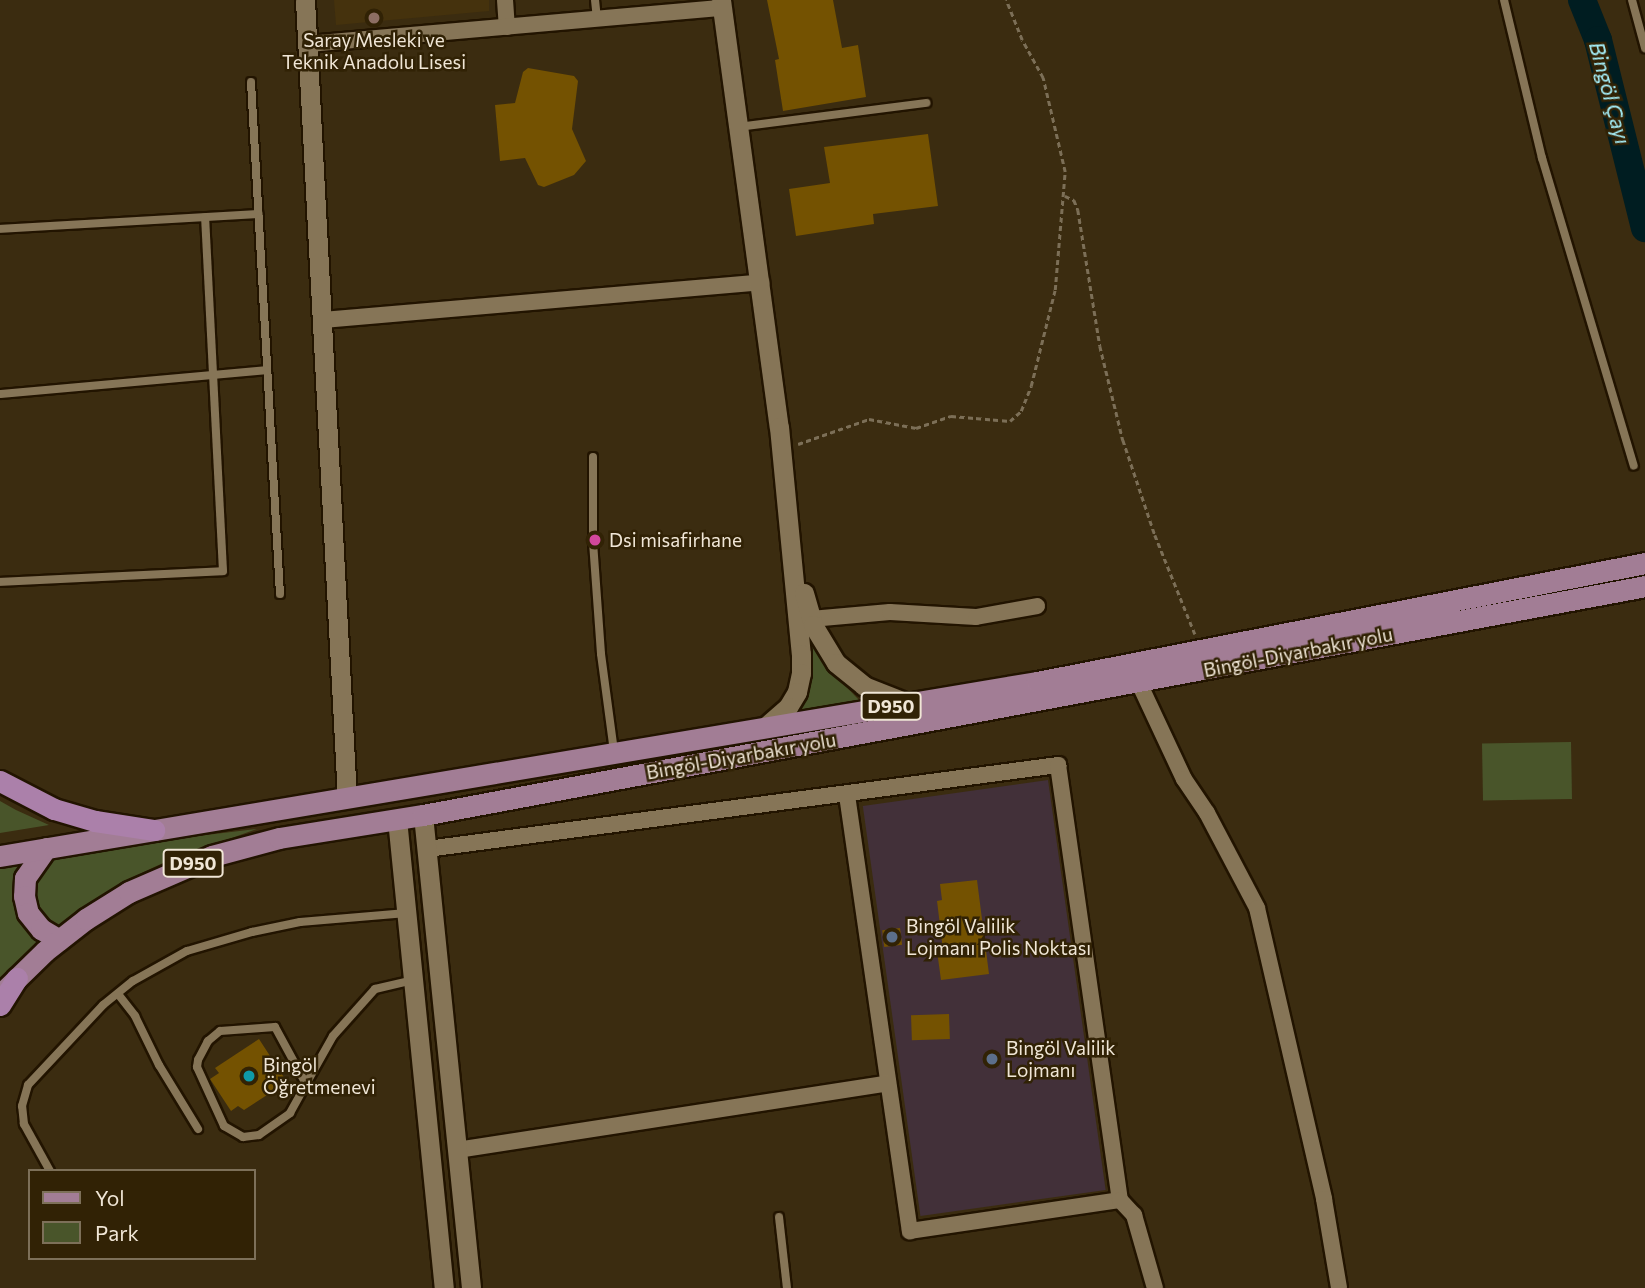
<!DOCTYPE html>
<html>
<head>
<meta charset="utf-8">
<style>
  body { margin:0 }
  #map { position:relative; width:1645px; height:1288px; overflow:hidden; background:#3b2c10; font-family:Commissioner,sans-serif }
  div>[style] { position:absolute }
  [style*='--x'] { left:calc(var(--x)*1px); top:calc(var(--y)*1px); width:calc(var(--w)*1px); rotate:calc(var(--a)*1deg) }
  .commercial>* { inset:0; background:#423039; transform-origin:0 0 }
  .built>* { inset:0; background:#45320d }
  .green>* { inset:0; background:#49552a; transform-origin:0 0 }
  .river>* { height:28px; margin:-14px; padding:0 14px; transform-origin:14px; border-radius:14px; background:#001d21 }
  .building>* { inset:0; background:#745201; transform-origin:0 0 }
  .path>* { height:2.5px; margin-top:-1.25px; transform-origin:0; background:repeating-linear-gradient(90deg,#7c6f57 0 5px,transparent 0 8.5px) }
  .roads { filter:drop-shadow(2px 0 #221400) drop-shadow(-2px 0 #221400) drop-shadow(0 2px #221400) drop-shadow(0 -2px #221400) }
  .service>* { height:8px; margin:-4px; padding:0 4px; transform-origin:4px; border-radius:4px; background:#867557 }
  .minor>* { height:16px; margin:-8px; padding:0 8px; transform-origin:8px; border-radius:8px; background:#867557 }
  .tertiary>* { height:19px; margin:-9.5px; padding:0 9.5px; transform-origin:9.5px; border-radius:9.5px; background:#867557 }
  .primary>* { height:21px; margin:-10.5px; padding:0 10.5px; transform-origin:10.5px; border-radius:10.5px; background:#a27d95 }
  .trunk>* { height:21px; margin:-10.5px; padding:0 10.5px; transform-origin:10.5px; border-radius:10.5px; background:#ab80aa }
  .dots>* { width:19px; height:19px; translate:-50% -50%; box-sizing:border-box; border:4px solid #312205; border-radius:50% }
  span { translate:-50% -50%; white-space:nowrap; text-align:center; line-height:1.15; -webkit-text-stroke:5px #312205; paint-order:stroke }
  .shield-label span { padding:2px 5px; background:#312205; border:2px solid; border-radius:5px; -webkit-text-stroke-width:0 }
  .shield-label { font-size:18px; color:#f0e6d6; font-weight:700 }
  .poi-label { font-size:19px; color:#f0e6d6 }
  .left { translate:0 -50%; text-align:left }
  .street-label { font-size:19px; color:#f0e6d6 }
  .water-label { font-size:21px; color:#a6f1fb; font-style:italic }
  .legend { position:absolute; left:28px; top:1169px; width:228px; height:91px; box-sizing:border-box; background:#312205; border:2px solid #7d7059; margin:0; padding:9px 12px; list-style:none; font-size:21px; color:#f0e6d6 }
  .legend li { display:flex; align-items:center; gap:14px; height:35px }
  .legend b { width:35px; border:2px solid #7d7059 }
</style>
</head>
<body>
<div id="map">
  <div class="commercial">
    <div style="left:1048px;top:780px;width:414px;height:187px;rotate:82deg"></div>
  </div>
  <div class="built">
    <div style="clip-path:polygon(334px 0,489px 0,489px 11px,336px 25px)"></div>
  </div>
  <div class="green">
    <div style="clip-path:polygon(803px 616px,811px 638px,827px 667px,860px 701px,794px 713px)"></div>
    <div style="left:1571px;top:742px;width:57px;height:89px;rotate:89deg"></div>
    <div style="clip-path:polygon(0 801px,16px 810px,49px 825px,0 833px)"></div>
    <div style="clip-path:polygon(257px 829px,163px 863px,129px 879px,60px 926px,0 980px,0 867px,148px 842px)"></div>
  </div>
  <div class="river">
    <div style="--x:1582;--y:0;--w:43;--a:68.2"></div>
    <div style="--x:1598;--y:40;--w:194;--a:76"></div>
  </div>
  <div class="building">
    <div style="clip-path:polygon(767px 0,833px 0,842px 48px,858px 45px,866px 97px,783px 111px,775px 60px,779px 59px)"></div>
    <div style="clip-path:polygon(528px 68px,574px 76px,578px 81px,572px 129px,586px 161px,574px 175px,544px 187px,538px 185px,525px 158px,500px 161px,495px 105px,515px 103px,523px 72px)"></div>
    <div style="clip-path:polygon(928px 134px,938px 206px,873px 214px,874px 224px,796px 236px,789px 189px,830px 183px,824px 147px)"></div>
    <div style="clip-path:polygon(977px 880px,989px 974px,941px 980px,937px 951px,943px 950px,937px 901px,942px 900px,940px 884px)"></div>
    <div style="left:900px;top:928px;width:17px;height:18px;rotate:83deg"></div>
    <div style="left:949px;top:1014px;width:25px;height:38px;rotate:88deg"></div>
    <div style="clip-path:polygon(259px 1039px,287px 1082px,244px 1110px,238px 1106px,231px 1111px,210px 1079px,219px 1073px,215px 1068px)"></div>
  </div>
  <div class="path">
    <div style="--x:1065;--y:196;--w:10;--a:24"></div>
    <div style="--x:1074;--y:200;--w:11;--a:68"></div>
    <div style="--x:1078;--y:210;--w:138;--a:80.8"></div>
    <div style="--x:1100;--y:346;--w:97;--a:76.3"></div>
    <div style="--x:1123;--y:440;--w:100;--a:71.4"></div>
    <div style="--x:1155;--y:535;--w:107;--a:68"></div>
    <div style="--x:798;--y:444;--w:75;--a:-19.4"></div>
    <div style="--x:869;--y:419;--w:48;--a:10.8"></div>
    <div style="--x:916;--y:428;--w:37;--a:-19"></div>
    <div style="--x:951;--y:416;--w:59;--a:4.8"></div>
    <div style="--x:1010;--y:421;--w:15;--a:-42"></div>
    <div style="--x:1021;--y:411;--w:27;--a:-68"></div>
    <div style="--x:1031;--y:386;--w:99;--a:-76"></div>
    <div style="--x:1055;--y:290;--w:118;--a:-85.2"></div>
    <div style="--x:1065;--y:172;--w:97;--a:-103.2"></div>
    <div style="--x:1043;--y:78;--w:43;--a:-118.9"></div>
    <div style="--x:1022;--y:40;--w:43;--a:-111.8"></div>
  </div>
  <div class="roads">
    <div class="service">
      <div style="--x:595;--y:0;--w:19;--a:84"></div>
      <div style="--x:1504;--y:0;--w:163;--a:76.5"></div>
      <div style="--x:1542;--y:158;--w:321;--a:73.4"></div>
      <div style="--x:1632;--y:0;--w:50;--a:74.8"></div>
      <div style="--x:251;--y:82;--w:513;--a:86.76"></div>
      <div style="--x:738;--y:127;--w:190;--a:-7.3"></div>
      <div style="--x:0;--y:229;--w:259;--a:-3.3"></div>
      <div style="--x:0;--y:394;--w:268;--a:-5.1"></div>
      <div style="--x:593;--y:457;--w:85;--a:90"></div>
      <div style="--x:593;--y:542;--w:112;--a:85.9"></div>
      <div style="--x:601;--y:654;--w:99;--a:82.4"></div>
      <div style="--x:0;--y:582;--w:223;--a:-2.8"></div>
      <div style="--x:223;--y:571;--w:354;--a:-92.9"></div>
      <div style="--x:118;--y:994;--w:28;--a:52"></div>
      <div style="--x:135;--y:1016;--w:55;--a:63.9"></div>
      <div style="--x:159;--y:1065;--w:75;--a:58.6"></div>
      <div style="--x:306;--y:1084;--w:65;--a:-118.5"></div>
      <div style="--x:275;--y:1027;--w:55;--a:175.8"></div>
      <div style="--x:220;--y:1031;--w:16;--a:140"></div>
      <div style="--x:208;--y:1041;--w:21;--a:118"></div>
      <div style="--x:198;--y:1060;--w:7;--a:98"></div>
      <div style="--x:197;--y:1067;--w:65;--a:65.4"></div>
      <div style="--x:224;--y:1126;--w:22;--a:30"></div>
      <div style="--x:243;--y:1137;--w:16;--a:-7"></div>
      <div style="--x:259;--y:1135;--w:38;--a:-35"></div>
      <div style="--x:290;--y:1113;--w:33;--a:-61"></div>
      <div style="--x:306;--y:1084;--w:55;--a:-60.6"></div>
      <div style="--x:333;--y:1036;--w:63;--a:-48.2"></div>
      <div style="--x:375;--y:989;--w:39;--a:-13"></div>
      <div style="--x:50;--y:1171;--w:54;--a:-119"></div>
      <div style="--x:24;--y:1124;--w:18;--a:-96"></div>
      <div style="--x:22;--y:1106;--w:22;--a:-74"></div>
      <div style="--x:28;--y:1085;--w:110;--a:-46.8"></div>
      <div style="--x:103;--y:1005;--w:38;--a:-39"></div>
      <div style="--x:133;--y:981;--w:62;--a:-29.1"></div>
      <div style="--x:187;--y:951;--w:68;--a:-16.3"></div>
      <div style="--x:252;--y:932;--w:49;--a:-11.8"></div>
      <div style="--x:300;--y:922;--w:107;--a:-4.8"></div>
      <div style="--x:779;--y:1217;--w:71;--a:83.6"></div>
    </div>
    <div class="minor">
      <div style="--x:505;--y:0;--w:27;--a:86"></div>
      <div style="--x:308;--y:44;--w:416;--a:-5"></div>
      <div style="--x:322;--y:320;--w:441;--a:-4.9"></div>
      <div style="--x:811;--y:619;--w:79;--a:-5.1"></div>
      <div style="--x:890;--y:612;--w:86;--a:3.3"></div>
      <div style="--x:976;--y:617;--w:62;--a:-10.2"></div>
      <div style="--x:1139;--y:683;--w:106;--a:64.9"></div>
      <div style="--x:1184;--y:779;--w:41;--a:55.9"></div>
      <div style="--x:1207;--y:813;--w:107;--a:62.2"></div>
      <div style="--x:1257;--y:908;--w:299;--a:77"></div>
      <div style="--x:1324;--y:1199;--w:90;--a:80.4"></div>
      <div style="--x:847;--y:795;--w:441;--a:81.8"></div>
      <div style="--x:910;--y:1231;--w:212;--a:-8.4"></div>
      <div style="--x:427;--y:849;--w:637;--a:-7.58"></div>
      <div style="--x:1058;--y:765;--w:439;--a:81.9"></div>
      <div style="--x:1120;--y:1200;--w:21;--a:47"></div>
      <div style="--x:1134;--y:1215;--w:76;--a:74"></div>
      <div style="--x:457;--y:1150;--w:436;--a:-8.8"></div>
    </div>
    <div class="tertiary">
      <div style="--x:305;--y:0;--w:799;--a:86.99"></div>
      <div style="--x:721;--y:0;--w:431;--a:82.3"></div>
      <div style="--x:779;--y:427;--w:228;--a:84.5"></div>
      <div style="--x:801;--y:654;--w:19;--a:90"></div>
      <div style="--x:801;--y:673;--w:19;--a:102"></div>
      <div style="--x:797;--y:692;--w:17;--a:121"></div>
      <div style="--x:788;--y:707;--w:30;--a:139"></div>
      <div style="--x:804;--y:593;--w:33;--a:74"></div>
      <div style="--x:813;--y:625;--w:44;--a:58.8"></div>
      <div style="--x:836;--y:663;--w:36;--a:39"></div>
      <div style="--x:864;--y:686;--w:46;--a:21.6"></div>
      <div style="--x:423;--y:815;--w:475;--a:84.2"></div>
      <div style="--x:397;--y:819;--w:471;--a:84.3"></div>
    </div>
    <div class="primary">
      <div style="--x:46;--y:848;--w:37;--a:125"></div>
      <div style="--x:25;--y:878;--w:18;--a:93"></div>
      <div style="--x:24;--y:896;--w:17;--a:77"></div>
      <div style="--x:28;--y:913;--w:21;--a:51"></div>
      <div style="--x:41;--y:929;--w:21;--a:31"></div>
      <div style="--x:0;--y:856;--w:1051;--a:-9.53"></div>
      <div style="--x:1037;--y:682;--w:620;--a:-11.07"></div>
      <div style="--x:4;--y:991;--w:57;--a:-44.3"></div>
      <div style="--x:45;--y:951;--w:52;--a:-38"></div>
      <div style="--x:86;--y:919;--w:51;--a:-32.1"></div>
      <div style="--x:129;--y:892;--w:90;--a:-23.4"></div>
      <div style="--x:212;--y:856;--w:69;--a:-15"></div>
      <div style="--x:279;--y:838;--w:146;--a:-9.1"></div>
      <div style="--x:423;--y:815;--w:1243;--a:-10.61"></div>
    </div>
    <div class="trunk">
      <div style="--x:0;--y:781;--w:61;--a:27.4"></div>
      <div style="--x:54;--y:809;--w:43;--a:16.3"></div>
      <div style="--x:95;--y:821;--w:60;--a:8.7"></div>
      <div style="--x:0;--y:1005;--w:32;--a:-58"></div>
    </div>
  </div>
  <div class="dots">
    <div style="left:374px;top:18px;background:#8d6e63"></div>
    <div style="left:595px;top:540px;background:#d1479c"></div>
    <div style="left:892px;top:937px;background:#5c6f8a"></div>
    <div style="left:992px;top:1059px;background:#5c6f8a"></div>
    <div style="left:249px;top:1076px;background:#0f9aa8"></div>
  </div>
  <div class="shield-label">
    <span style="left:891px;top:706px">D950</span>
    <span style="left:193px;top:863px">D950</span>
  </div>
  <div class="poi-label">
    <span style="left:374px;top:51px">Saray Mesleki ve<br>Teknik Anadolu Lisesi</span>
    <span class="left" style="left:609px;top:540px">Dsi misafirhane</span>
    <span class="left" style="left:906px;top:937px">Bingöl Valilik<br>Lojmanı Polis Noktası</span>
    <span class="left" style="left:1006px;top:1059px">Bingöl Valilik<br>Lojmanı</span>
    <span class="left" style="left:263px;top:1076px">Bingöl<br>Öğretmenevi</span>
  </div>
  <div class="street-label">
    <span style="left:1298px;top:652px;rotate:-11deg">Bingöl-Diyarbakır yolu</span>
    <span style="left:741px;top:756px;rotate:-10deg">Bingöl-Diyarbakır yolu</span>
  </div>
  <div class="water-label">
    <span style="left:1610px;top:93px;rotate:75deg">Bingöl Çayı</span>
  </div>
  <ul class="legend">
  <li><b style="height:9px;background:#a27d95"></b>Yol</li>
  <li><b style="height:19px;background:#49552a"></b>Park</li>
  </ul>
</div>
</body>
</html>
